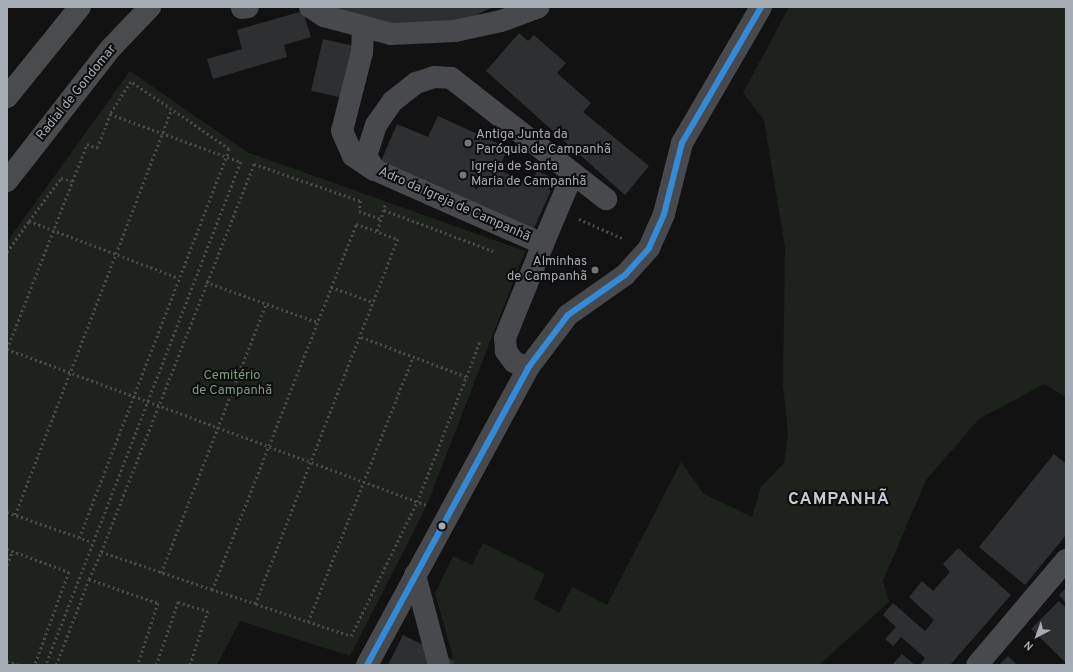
<!DOCTYPE html>
<html>
<head>
<meta charset="utf-8">
<style>
  body { margin:0 }
  #map { position:relative; width:1073px; height:672px; overflow:hidden; background:#121213; font-family:Overpass,sans-serif }
  div>[style] { position:absolute }
  [style*='--x'] { left:calc(var(--x)*1px); top:calc(var(--y)*1px); width:calc(var(--w)*1px); rotate:calc(var(--a)*1deg) }
  .green>* { inset:0; background:#1d221d }
  .building>* { inset:0; background:#2e2f30; transform-origin:0 0 }
  .path>* { height:2.5px; margin-top:-1.25px; transform-origin:0; background:repeating-linear-gradient(90deg,#494a4c 0 2px,transparent 0 5px) }
  .minor>* { height:22px; margin:-11px; padding:0 11px; transform-origin:11px; border-radius:11px; background:#47494c }
  .motorway>* { height:22px; margin:-11px; padding:0 11px; transform-origin:11px; border-radius:11px; background:#4a4b4c }
  .bus-1>* { height:6px; margin:-3px; padding:0 3px; transform-origin:3px; border-radius:3px; background:#338bd7 }
  .dots>* { width:11px; height:11px; translate:-50% -50%; box-sizing:border-box; border:2px solid #0d0d0e; border-radius:50% }
  span { translate:-50% -50%; white-space:nowrap; text-align:center; line-height:1.15; -webkit-text-stroke:4px #0d0d0e; paint-order:stroke }
  .street-label { font-size:13px; color:#a5abb2 }
  .poi-label { font-size:13px; color:#a5abb2 }
  .left { translate:0 -50%; text-align:left }
  .right { translate:-100% -50%; text-align:right }
  .park-label { font-size:13px; color:#809b7f }
  .district-label { font-size:17px; color:#c6c9cf; font-weight:700; letter-spacing:1px }
  .frame { position:absolute; inset:0; border:8px solid #a5abb2; pointer-events:none }
  .north { position:absolute; left:1017px; top:616px; width:40px; height:40px; -webkit-text-stroke:3px #0d0d0e; paint-order:stroke; rotate:221deg; font-size:11px; font-weight:700; line-height:16px; text-align:center; color:#a5abb2 }
  .north::after { content:''; display:block; margin:auto; width:14px; height:18px; background:#a5abb2; clip-path:polygon(50% 0,100% 100%,50% 72%,0 100%) }
</style>
</head>
<body>
<div id="map">
  <div class="green">
    <div style="clip-path:polygon(789px 7px,1066px 7px,1066px 397px,1044px 384px,979px 419px,926px 480px,883px 581px,889px 602px,819px 665px,455px 665px,435px 593px,453px 556px,472px 565px,483px 543px,545px 574px,534px 599px,559px 613px,572px 587px,607px 605px,681px 462px,704px 494px,752px 517px,761px 487px,784px 463px,788px 434px,783px 385px,785px 248px,764px 120px,743px 93px)"></div>
    <div style="clip-path:polygon(130px 71px,247px 152px,525px 251px,427px 505px,350px 656px,240px 621px,217px 665px,7px 665px,7px 242px)"></div>
  </div>
  <div class="building">
    <div style="clip-path:polygon(327px 7px,493px 7px,455px 25px,385px 30px)"></div>
    <div style="clip-path:polygon(303px 11px,311px 37px,284px 45px,287px 57px,213px 79px,207px 59px,242px 49px,237px 30px)"></div>
    <div style="clip-path:polygon(519px 33px,528px 41px,534px 35px,566px 63px,557px 73px,591px 103px,583px 112px,649px 166px,625px 195px,486px 71px)"></div>
    <div style="left:323px;top:39px;width:35px;height:53px;rotate:13deg"></div>
    <div style="clip-path:polygon(438px 116px,508px 148px,498px 170px,531px 183px,537px 171px,556px 179px,534px 228px,381px 161px,397px 124px,428px 137px)"></div>
    <div style="clip-path:polygon(1054px 454px,1066px 464px,1066px 535px,1025px 585px,979px 547px)"></div>
    <div style="clip-path:polygon(958px 548px,1011px 595px,950px 665px,920px 665px,925px 658px,901px 637px,893px 646px,885px 639px,896px 627px,883px 615px,893px 603px,925px 631px,934px 620px,909px 597px,922px 581px,933px 591px,950px 572px,943px 564px)"></div>
    <div style="clip-path:polygon(1066px 588px,1066px 603px,1059px 595px)"></div>
    <div style="clip-path:polygon(1059px 601px,1066px 608px,1066px 663px,1031px 629px)"></div>
    <div style="clip-path:polygon(403px 635px,455px 661px,453px 665px,388px 665px)"></div>
    <div style="clip-path:polygon(902px 654px,915px 665px,892px 665px)"></div>
    <div style="clip-path:polygon(1008px 656px,1017px 665px,999px 665px)"></div>
  </div>
  <div class="path">
    <div style="--x:384;--y:210;--w:120;--a:20.6"></div>
    <div style="--x:579;--y:219;--w:49;--a:24"></div>
    <div style="--x:29;--y:221;--w:54;--a:-53.3"></div>
    <div style="--x:61;--y:178;--w:11;--a:15"></div>
    <div style="--x:356;--y:224;--w:45;--a:19.7"></div>
    <div style="--x:398;--y:239;--w:392;--a:111.3"></div>
    <div style="--x:256;--y:604;--w:46;--a:-162.3"></div>
    <div style="--x:212;--y:590;--w:393;--a:-68.5"></div>
    <div style="--x:377;--y:231;--w:30;--a:-73"></div>
    <div style="--x:7;--y:252;--w:38;--a:-55"></div>
    <div style="--x:29;--y:221;--w:160;--a:20.8"></div>
    <div style="--x:206;--y:282;--w:118;--a:19.8"></div>
    <div style="--x:331;--y:287;--w:45;--a:19.7"></div>
    <div style="--x:7;--y:349;--w:220;--a:-68.7"></div>
    <div style="--x:87;--y:144;--w:11;--a:22"></div>
    <div style="--x:97;--y:148;--w:36;--a:-69"></div>
    <div style="--x:110;--y:114;--w:140;--a:20.1"></div>
    <div style="--x:241;--y:162;--w:539;--a:111.19"></div>
    <div style="--x:7;--y:349;--w:447;--a:20.4"></div>
    <div style="--x:466;--y:377;--w:39;--a:-69"></div>
    <div style="--x:7;--y:512;--w:90;--a:19.4"></div>
    <div style="--x:15;--y:515;--w:435;--a:-68.9"></div>
    <div style="--x:79;--y:538;--w:417;--a:-68.9"></div>
    <div style="--x:229;--y:149;--w:119;--a:-145.6"></div>
    <div style="--x:131;--y:82;--w:38;--a:123"></div>
    <div style="--x:7;--y:549;--w:66;--a:20.4"></div>
    <div style="--x:69;--y:572;--w:99;--a:110.1"></div>
    <div style="--x:7;--y:565;--w:15;--a:-70"></div>
    <div style="--x:161;--y:573;--w:289;--a:-68.7"></div>
    <div style="--x:89;--y:579;--w:30;--a:-66"></div>
    <div style="--x:212;--y:590;--w:117;--a:-161.1"></div>
    <div style="--x:101;--y:552;--w:417;--a:-68.5"></div>
    <div style="--x:254;--y:164;--w:113;--a:19.1"></div>
    <div style="--x:361;--y:201;--w:10;--a:101"></div>
    <div style="--x:359;--y:211;--w:23;--a:20"></div>
    <div style="--x:256;--y:604;--w:100;--a:18.6"></div>
    <div style="--x:351;--y:636;--w:149;--a:-63.8"></div>
    <div style="--x:417;--y:502;--w:134;--a:-68.6"></div>
    <div style="--x:466;--y:377;--w:113;--a:-159.3"></div>
    <div style="--x:308;--y:622;--w:285;--a:-68.4"></div>
    <div style="--x:7;--y:661;--w:13;--a:18"></div>
    <div style="--x:56;--y:665;--w:92;--a:-69"></div>
    <div style="--x:89;--y:579;--w:73;--a:19.2"></div>
    <div style="--x:158;--y:603;--w:65;--a:107.9"></div>
    <div style="--x:156;--y:665;--w:67;--a:-70.8"></div>
    <div style="--x:178;--y:602;--w:31;--a:17"></div>
    <div style="--x:208;--y:611;--w:57;--a:108.4"></div>
  </div>
  <div class="minor">
    <div style="--x:310;--y:7;--w:17;--a:33"></div>
    <div style="--x:324;--y:16;--w:69;--a:15"></div>
    <div style="--x:391;--y:34;--w:64;--a:-2.7"></div>
    <div style="--x:455;--y:31;--w:47;--a:-12.3"></div>
    <div style="--x:501;--y:21;--w:40;--a:-20.2"></div>
    <div style="--x:242;--y:8;--w:6;--a:-9"></div>
    <div style="--x:363;--y:28;--w:24;--a:92"></div>
    <div style="--x:362;--y:52;--w:81;--a:104.2"></div>
    <div style="--x:342;--y:131;--w:27;--a:66"></div>
    <div style="--x:353;--y:156;--w:25;--a:34"></div>
    <div style="--x:543;--y:244;--w:77;--a:-67.1"></div>
    <div style="--x:528;--y:368;--w:15;--a:-157"></div>
    <div style="--x:514;--y:362;--w:14;--a:-126"></div>
    <div style="--x:506;--y:351;--w:13;--a:-94"></div>
    <div style="--x:505;--y:338;--w:101;--a:-68"></div>
    <div style="--x:543;--y:244;--w:184;--a:-156.2"></div>
    <div style="--x:375;--y:170;--w:17;--a:-123"></div>
    <div style="--x:366;--y:156;--w:33;--a:-72"></div>
    <div style="--x:376;--y:125;--w:29;--a:-55"></div>
    <div style="--x:393;--y:101;--w:29;--a:-38"></div>
    <div style="--x:416;--y:83;--w:19;--a:-18"></div>
    <div style="--x:434;--y:77;--w:17;--a:3"></div>
    <div style="--x:451;--y:78;--w:197;--a:38"></div>
    <div style="--x:415;--y:575;--w:93;--a:75.1"></div>
    <div style="--x:367;--y:665;--w:338;--a:-61.5"></div>
    <div style="--x:528;--y:368;--w:66;--a:-53"></div>
    <div style="--x:568;--y:315;--w:70;--a:-35.1"></div>
    <div style="--x:625;--y:275;--w:36;--a:-48"></div>
    <div style="--x:649;--y:248;--w:37;--a:-66"></div>
    <div style="--x:664;--y:214;--w:73;--a:-75.8"></div>
    <div style="--x:682;--y:143;--w:157;--a:-59.8"></div>
    <div style="--x:977;--y:665;--w:138;--a:-49.7"></div>
  </div>
  <div class="motorway">
    <div style="--x:7;--y:97;--w:116;--a:-51"></div>
    <div style="--x:7;--y:181;--w:169;--a:-52"></div>
    <div style="--x:111;--y:48;--w:57;--a:-46.4"></div>
  </div>
  <div class="bus-1">
    <div style="--x:367;--y:665;--w:338;--a:-61.5"></div>
    <div style="--x:528;--y:368;--w:66;--a:-53"></div>
    <div style="--x:568;--y:315;--w:70;--a:-35.1"></div>
    <div style="--x:625;--y:275;--w:36;--a:-48"></div>
    <div style="--x:649;--y:248;--w:37;--a:-66"></div>
    <div style="--x:664;--y:214;--w:73;--a:-75.8"></div>
    <div style="--x:682;--y:143;--w:157;--a:-59.8"></div>
  </div>
  <div class="dots">
    <div style="left:468px;top:143px;background:#72757a"></div>
    <div style="left:463px;top:175px;background:#72757a"></div>
    <div style="left:595px;top:270px;background:#72757a"></div>
    <div style="left:442px;top:526px;background:#a5abb2"></div>
  </div>
  <div class="street-label">
    <span style="left:77px;top:93px;rotate:-51deg">Radial de Gondomar</span>
    <span style="left:454px;top:205px;rotate:24deg">Adro da Igreja de Campanhã</span>
  </div>
  <div class="poi-label">
    <span class="left" style="left:476px;top:143px">Antiga Junta da<br>Paróquia de Campanhã</span>
    <span class="left" style="left:471px;top:175px">Igreja de Santa<br>Maria de Campanhã</span>
    <span class="right" style="left:587px;top:270px">Alminhas<br>de Campanhã</span>
  </div>
  <div class="park-label">
    <span style="left:232px;top:384px">Cemitério<br>de Campanhã</span>
  </div>
  <div class="district-label">
    <span style="left:839px;top:501px">CAMPANHÃ</span>
  </div>
  <div class="frame"></div>
  <div class="north">N</div>
</div>
</body>
</html>
